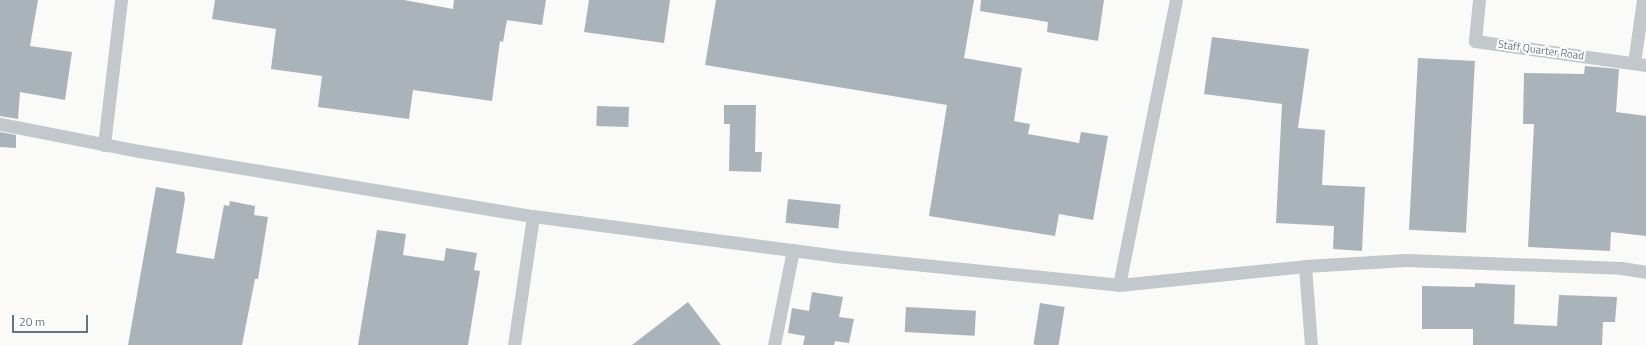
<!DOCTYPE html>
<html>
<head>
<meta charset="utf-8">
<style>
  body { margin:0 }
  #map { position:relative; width:1646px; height:345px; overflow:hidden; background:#fafaf8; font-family:"Titillium Web",sans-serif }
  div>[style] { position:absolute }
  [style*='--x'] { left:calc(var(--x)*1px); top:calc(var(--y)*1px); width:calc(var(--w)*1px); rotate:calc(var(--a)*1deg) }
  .building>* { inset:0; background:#aab3b9; transform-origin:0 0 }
  .service>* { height:13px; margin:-6.5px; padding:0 6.5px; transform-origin:6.5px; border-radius:6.5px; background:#c3c8cc }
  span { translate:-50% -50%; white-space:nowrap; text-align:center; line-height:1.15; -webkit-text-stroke:4px #fff; paint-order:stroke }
  .street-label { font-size:11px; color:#657683 }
  .scale { position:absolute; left:12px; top:315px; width:76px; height:18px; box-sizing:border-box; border:2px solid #657683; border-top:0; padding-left:5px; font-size:12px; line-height:14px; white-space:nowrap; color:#657683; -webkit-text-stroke:3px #fff; paint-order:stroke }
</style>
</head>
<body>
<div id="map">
  <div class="building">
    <div style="clip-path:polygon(0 0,38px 0,30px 46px,72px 52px,65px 100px,20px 92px,18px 119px,0 116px)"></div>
    <div style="clip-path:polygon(215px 0,404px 0,453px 9px,454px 0,546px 0,542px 25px,507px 20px,503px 42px,500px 41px,492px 101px,413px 90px,409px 119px,318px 107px,322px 76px,271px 69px,276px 29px,212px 19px)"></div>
    <div style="clip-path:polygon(589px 0,670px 0,664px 43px,584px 32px)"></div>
    <div style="clip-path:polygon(716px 0,974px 0,964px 58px,1022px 68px,1014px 121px,1030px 124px,1028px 134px,1079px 143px,1081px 132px,1108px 136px,1093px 220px,1059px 214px,1055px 236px,929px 216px,947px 105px,705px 65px)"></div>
    <div style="clip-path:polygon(981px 0,1104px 0,1098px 41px,1047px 32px,1048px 22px,980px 11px)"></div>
    <div style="clip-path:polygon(1212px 37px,1309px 49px,1298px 128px,1325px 130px,1322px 185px,1365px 187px,1362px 251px,1333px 249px,1334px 226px,1276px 223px,1282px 104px,1204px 94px)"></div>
    <div style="left:1418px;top:58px;width:57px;height:172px;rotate:3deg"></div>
    <div style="clip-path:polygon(1585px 66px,1619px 69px,1616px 112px,1646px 116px,1646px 236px,1611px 232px,1610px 251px,1528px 247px,1534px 124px,1523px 124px,1524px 73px,1584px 74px)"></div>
    <div style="clip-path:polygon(724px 105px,756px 105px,755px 152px,762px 152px,761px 172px,729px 171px,730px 124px,724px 124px)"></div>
    <div style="left:597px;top:106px;width:32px;height:20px;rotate:2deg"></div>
    <div style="clip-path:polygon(0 132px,16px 135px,16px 148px,0 147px)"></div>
    <div style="clip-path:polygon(156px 187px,184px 192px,185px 199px,176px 253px,214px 259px,224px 205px,229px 206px,230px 201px,255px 206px,254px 215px,268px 217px,258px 279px,255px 279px,242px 345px,128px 345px)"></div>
    <div style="left:788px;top:199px;width:53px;height:24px;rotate:6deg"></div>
    <div style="clip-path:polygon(377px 230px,406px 234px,403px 255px,444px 261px,446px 248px,477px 253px,474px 270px,480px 271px,468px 345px,358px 345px)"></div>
    <div style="clip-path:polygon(1475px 283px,1515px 285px,1514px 324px,1557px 326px,1559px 295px,1617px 297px,1615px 322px,1603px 322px,1602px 345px,1473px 345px,1473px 329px,1422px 329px,1422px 286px,1475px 287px)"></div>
    <div style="clip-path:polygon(812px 292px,843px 297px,839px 317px,854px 319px,849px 343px,835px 341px,834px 345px,803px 345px,805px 336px,788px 333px,792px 308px,809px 311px)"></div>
    <div style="clip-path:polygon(688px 302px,721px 345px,632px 345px)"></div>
    <div style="left:1040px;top:303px;width:25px;height:42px;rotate:9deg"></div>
    <div style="left:906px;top:307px;width:70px;height:25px;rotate:3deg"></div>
  </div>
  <div class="service">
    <div style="--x:1479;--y:0;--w:41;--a:95.6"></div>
    <div style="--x:1475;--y:41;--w:173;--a:8"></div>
    <div style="--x:1634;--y:63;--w:64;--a:-81.9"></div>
    <div style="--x:0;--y:124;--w:142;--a:11"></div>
    <div style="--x:139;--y:151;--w:399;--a:9.4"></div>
    <div style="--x:533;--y:216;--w:305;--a:7.5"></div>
    <div style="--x:835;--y:256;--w:285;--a:5.8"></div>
    <div style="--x:1119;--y:285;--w:187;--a:-5.8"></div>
    <div style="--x:1305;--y:266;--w:101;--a:-3.4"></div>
    <div style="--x:1406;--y:260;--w:215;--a:2.1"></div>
    <div style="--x:1621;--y:268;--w:25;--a:9"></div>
    <div style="--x:104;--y:145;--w:146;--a:-83.3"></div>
    <div style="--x:1305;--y:266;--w:79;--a:85.7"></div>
    <div style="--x:1119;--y:285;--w:291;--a:-78.7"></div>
    <div style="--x:514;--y:345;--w:130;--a:-81.6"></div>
    <div style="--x:774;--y:345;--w:97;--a:-78.7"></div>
  </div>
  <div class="street-label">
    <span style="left:1541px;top:50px;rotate:8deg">Staff Quarter Road</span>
  </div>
  <div class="scale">20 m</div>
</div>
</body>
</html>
